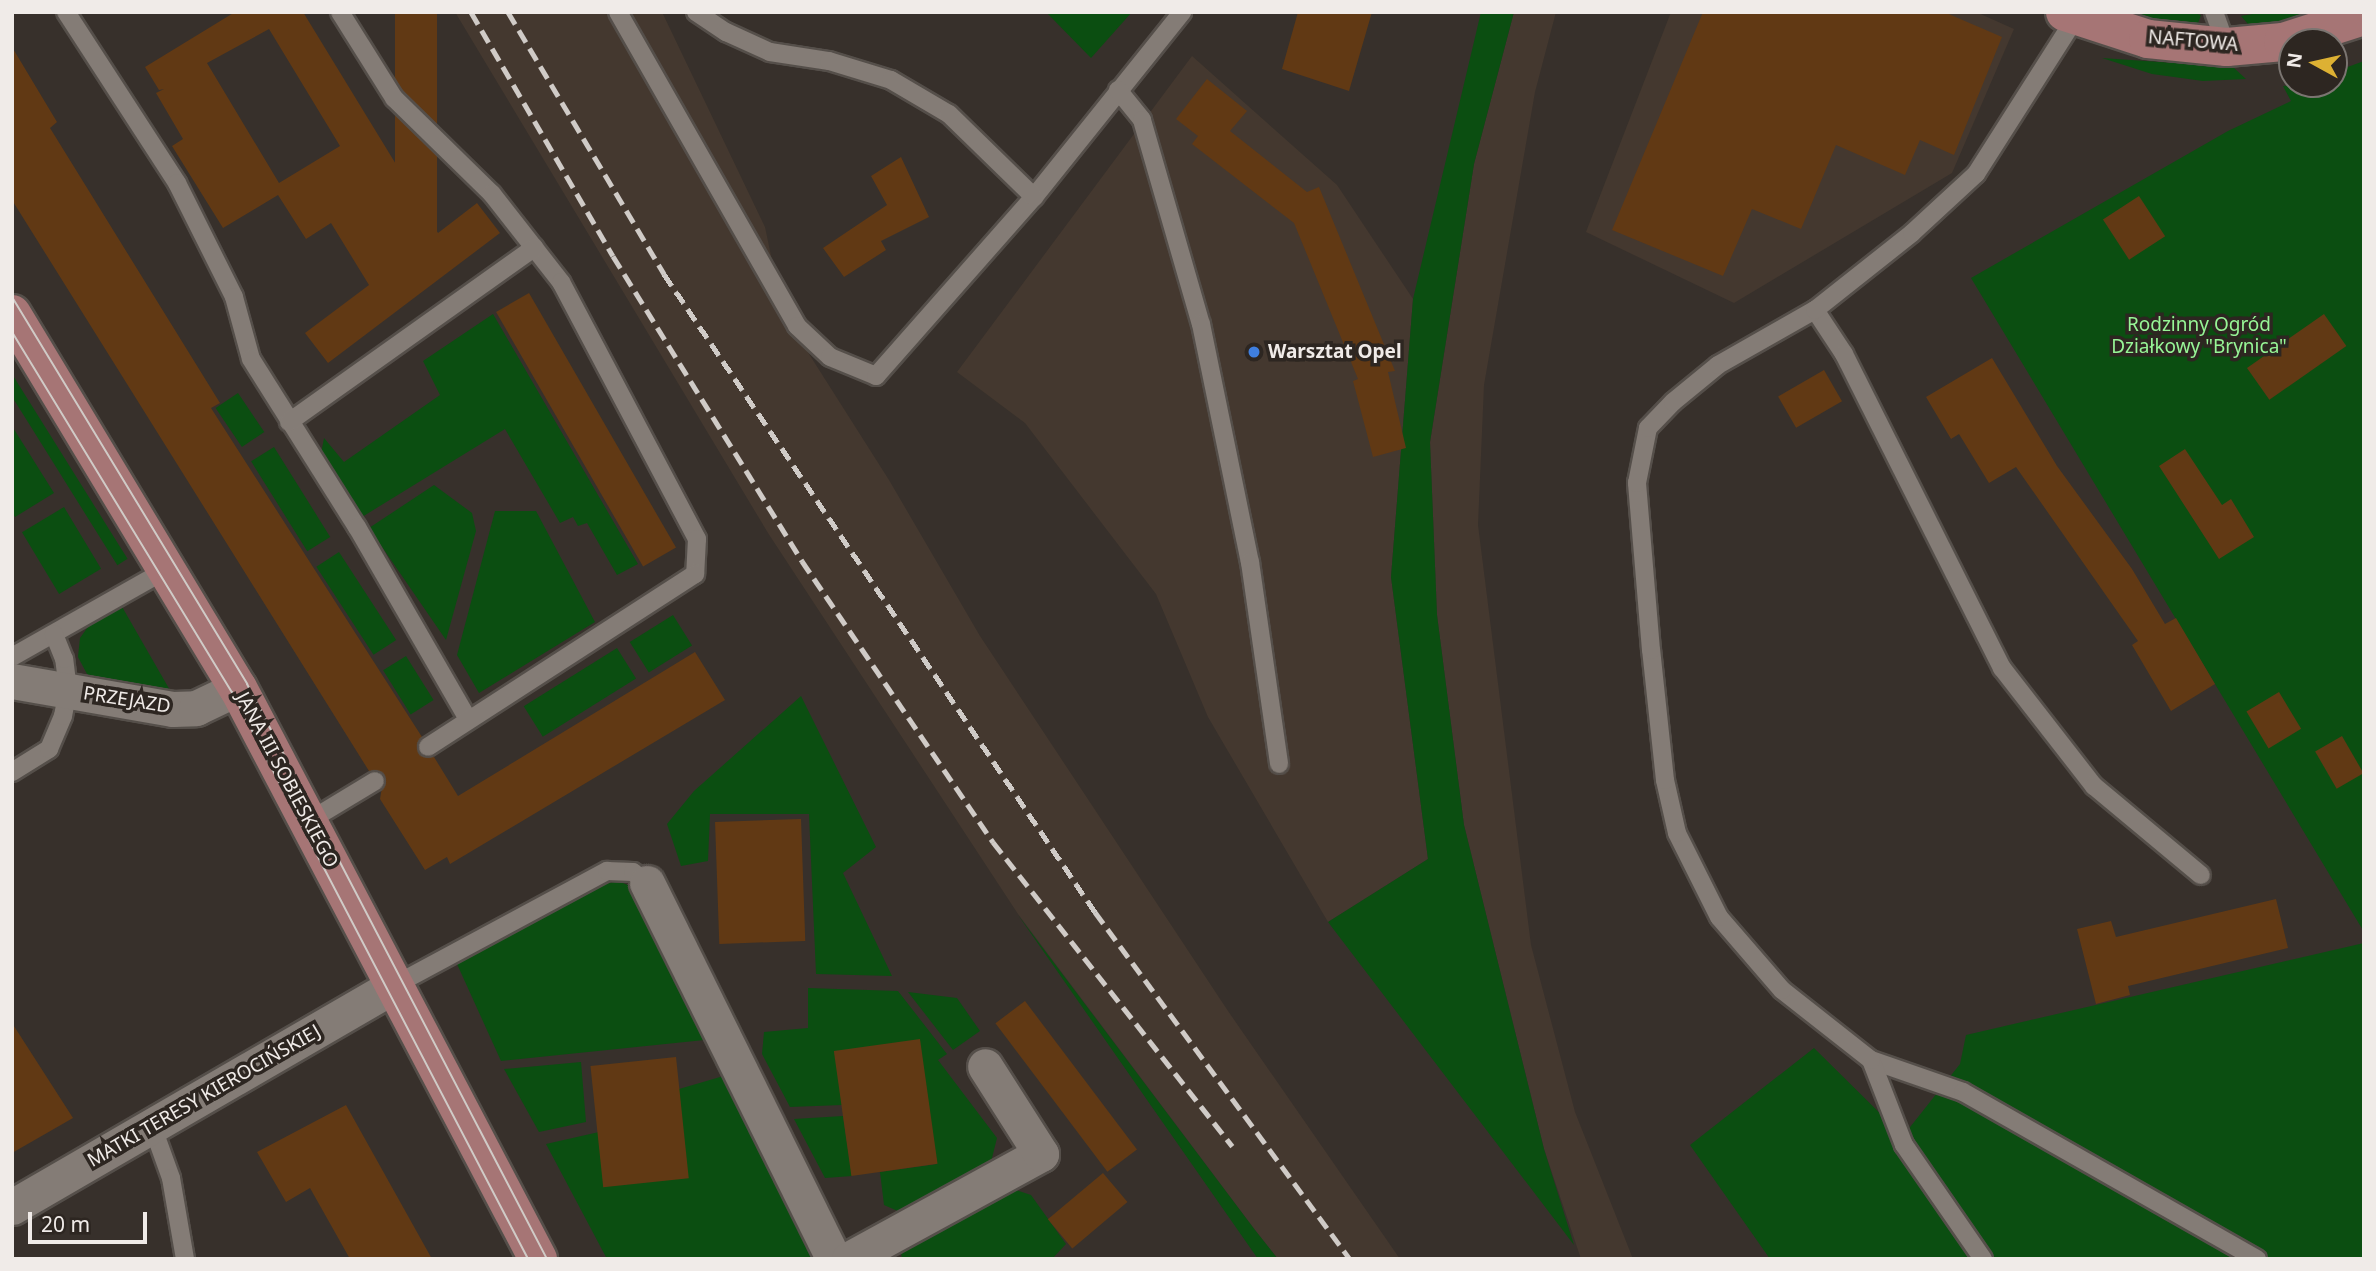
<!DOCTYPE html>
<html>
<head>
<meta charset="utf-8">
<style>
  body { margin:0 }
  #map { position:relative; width:2376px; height:1271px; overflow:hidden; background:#37302b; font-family:"Noto Sans",sans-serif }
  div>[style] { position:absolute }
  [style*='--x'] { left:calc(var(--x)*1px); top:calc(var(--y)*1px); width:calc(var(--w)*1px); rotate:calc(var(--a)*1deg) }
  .built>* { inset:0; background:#44382f }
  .green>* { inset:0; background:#0b4e11; transform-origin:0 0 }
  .building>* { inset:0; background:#613914; transform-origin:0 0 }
  .roads { filter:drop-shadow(2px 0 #554f4a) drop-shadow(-2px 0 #554f4a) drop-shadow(0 2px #554f4a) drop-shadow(0 -2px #554f4a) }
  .lane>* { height:18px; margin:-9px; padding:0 9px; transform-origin:9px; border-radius:9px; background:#847c76 }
  .street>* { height:35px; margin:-17.5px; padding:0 17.5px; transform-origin:17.5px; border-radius:17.5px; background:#847c76 }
  .secondary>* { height:38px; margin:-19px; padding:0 19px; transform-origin:19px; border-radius:19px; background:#a67575 }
  .tram>* { height:2px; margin:-1px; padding:0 1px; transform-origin:1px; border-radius:1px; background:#d0cbc7 }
  .rail>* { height:5px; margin-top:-2.5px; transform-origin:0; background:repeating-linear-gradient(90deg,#d0cbc7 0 14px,transparent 0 21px) }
  .dots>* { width:19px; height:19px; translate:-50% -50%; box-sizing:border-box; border:4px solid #2d2621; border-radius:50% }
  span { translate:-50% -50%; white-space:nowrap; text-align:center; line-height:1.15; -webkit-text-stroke:7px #2d2621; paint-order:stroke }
  .street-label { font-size:19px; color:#f0ebe8 }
  .park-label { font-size:19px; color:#97f596 }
  .poi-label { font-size:19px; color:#f0ebe8; font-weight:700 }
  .left { translate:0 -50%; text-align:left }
  .frame { position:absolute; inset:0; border:14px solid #f0ebe8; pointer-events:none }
  .north { position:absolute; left:2278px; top:28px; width:70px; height:70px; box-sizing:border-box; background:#2d2621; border:2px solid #7b7571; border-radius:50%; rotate:278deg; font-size:19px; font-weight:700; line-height:28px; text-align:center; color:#f0ebe8 }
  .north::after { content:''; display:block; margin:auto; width:24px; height:32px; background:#ddb133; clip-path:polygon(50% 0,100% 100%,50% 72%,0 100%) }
  .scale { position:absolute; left:28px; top:1212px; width:119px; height:32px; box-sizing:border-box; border:4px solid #f0ebe8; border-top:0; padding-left:9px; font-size:21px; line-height:24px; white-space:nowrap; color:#f0ebe8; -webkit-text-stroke:5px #2d2621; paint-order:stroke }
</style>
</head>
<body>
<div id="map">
  <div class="built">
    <div style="clip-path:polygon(455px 12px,662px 12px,765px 227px,783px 313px,889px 480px,980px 636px,1228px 1011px,1400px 1259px,1278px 1259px,1255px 1230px,1018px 914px,768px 533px)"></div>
    <div style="clip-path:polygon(1514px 12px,1556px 12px,1535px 92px,1484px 385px,1478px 525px,1531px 945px,1575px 1112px,1633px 1259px,1581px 1259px,1544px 1149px,1464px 825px,1437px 615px,1430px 443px,1474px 164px)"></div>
    <div style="clip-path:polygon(1671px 12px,1976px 12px,2014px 29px,1952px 173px,1734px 303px,1586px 232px)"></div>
    <div style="clip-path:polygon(1192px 56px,1337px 185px,1413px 299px,1391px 577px,1428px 859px,1328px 922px,1208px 717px,1156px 594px,1025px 423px,957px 372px)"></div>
  </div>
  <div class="green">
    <div style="clip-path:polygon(1046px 12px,1132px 12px,1091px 58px)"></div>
    <div style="clip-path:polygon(1481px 12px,1514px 12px,1474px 164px,1430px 442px,1437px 615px,1464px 825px,1544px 1149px,1574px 1245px,1328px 922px,1428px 859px,1391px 577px,1413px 299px)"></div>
    <div style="clip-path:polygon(2125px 12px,2191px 12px,2201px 15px,2197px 26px,2167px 24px)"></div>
    <div style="clip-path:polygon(2264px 12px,2322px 12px,2263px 27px,2248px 24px,2241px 16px)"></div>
    <div style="clip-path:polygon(2102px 58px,2233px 67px,2246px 79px,2203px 81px,2152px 74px)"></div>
    <div style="clip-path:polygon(2364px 61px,2364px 932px,1971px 278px,2228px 131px,2291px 101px,2283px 86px,2334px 84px,2334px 72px)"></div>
    <div style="clip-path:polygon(493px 314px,638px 564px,617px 575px,587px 523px,578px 526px,573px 517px,560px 523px,505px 429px,362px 517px,320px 459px,324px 438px,344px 462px,440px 395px,423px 361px)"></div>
    <div style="left:12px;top:374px;width:218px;height:12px;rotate:58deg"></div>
    <div style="left:238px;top:393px;width:47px;height:27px;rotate:56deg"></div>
    <div style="clip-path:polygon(12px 426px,54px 493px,15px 517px,12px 512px)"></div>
    <div style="left:274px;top:447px;width:106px;height:27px;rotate:58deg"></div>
    <div style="clip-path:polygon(434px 485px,472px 513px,476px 531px,446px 640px,369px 528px)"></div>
    <div style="left:64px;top:507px;width:72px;height:49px;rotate:59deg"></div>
    <div style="clip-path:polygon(495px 511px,536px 511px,595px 622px,479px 693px,457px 655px)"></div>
    <div style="left:339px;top:552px;width:105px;height:27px;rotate:57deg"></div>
    <div style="clip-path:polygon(121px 605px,171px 692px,103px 685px,87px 674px,78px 657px,80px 638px,90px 624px)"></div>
    <div style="left:673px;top:615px;width:36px;height:51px;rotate:58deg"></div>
    <div style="left:617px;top:648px;width:36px;height:110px;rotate:58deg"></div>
    <div style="left:406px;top:656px;width:52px;height:27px;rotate:58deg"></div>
    <div style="clip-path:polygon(801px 696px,876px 847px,843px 873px,892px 976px,816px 974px,809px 814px,710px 814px,708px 861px,681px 866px,667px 824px,694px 791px)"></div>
    <div style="clip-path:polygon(618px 881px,640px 890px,714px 1039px,501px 1061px,457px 964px,593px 887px)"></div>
    <div style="clip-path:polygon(1018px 915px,1255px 1230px,1278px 1259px,1258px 1259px)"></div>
    <div style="clip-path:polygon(2364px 943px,2364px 1259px,1770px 1259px,1690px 1145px,1814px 1048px,1903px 1136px,1960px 1064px,1966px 1035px)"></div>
    <div style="clip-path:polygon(808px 988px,898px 991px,947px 1054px,938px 1060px,997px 1138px,988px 1174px,900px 1212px,884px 1205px,880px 1172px,937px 1164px,842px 1105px,790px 1107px,762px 1054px,764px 1032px,808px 1028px)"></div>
    <div style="clip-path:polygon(908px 992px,957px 998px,980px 1031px,953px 1050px)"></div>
    <div style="clip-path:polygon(581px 1062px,586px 1122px,539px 1132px,504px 1069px)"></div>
    <div style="clip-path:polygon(727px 1075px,825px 1259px,607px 1259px,546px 1144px,599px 1132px,679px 1089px)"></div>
    <div style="clip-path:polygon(843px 1116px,852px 1176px,825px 1178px,794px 1119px)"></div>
    <div style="clip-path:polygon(1013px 1189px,1031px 1195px,1066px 1244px,1052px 1259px,902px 1259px,900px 1245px)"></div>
  </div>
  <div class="building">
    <div style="clip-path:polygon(evenodd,235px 12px,303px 12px,438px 233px,477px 203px,500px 233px,328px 363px,305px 333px,369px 285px,331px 223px,306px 239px,278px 195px,223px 228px,172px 146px,183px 139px,156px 93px,164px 89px,159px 90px,145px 67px,235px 12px,269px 29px,340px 146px,279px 183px,207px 63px,269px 29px)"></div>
    <div style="left:395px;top:12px;width:42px;height:220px"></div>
    <div style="clip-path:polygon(1298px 12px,1372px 12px,1349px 91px,1282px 69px)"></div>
    <div style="clip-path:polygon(1703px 12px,1944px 12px,2002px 37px,1954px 155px,1920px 140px,1905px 175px,1836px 145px,1801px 229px,1752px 209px,1723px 276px,1612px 230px)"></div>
    <div style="clip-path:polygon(12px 47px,57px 122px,50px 128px,220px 403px,211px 408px,422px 737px,418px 753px,434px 757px,458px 796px,695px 652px,725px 700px,450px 864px,447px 857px,425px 870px,380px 799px,384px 775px,369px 771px,12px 200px)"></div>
    <div style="clip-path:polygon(1207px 79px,1247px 111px,1230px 131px,1307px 192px,1319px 187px,1395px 371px,1388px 372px,1406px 448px,1373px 457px,1353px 381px,1358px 379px,1294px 223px,1192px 144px,1198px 136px,1176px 119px)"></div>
    <div style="clip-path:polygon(901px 157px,929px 217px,881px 241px,886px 250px,844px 277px,823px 248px,887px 205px,871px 176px)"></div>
    <div style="left:2139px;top:196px;width:48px;height:43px;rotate:57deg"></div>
    <div style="left:529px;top:293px;width:294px;height:38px;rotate:60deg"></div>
    <div style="left:2324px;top:314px;width:39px;height:94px;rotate:55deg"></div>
    <div style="clip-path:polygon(1992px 358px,2057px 466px,2132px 569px,2165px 624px,2176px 618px,2215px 684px,2171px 711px,2132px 645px,2138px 641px,2016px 467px,1989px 483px,1959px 434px,1951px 439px,1926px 397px)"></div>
    <div style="left:1824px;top:370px;width:36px;height:53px;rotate:60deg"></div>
    <div style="clip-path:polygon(2185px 449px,2222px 505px,2231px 499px,2254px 537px,2219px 559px,2159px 466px)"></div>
    <div style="left:2279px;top:692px;width:43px;height:38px;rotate:59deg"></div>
    <div style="left:2342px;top:736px;width:43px;height:31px;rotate:60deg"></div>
    <div style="left:801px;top:819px;width:122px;height:86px;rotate:88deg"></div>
    <div style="clip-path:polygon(2276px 899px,2288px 948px,2128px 986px,2130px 995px,2096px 1004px,2077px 929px,2111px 921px,2116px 937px)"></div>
    <div style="left:1025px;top:1001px;width:186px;height:37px;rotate:53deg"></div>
    <div style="clip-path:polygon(12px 1023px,73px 1118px,12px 1153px)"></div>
    <div style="left:920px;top:1039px;width:126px;height:87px;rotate:82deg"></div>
    <div style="left:676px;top:1057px;width:122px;height:86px;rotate:84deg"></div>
    <div style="clip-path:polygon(346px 1105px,432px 1259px,350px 1259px,310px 1188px,286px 1202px,257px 1152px)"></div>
    <div style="left:1103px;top:1173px;width:38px;height:72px;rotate:50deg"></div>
  </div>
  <div class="roads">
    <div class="lane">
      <div style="--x:66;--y:12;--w:204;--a:57"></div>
      <div style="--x:177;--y:183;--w:127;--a:63.4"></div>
      <div style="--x:234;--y:297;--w:64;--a:74.7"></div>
      <div style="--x:251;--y:359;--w:199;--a:57.8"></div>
      <div style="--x:357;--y:527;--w:222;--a:60"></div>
      <div style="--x:340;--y:12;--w:102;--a:57.9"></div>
      <div style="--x:394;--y:98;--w:137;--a:44.4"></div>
      <div style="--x:492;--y:194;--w:112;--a:51.9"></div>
      <div style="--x:561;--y:282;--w:291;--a:62.1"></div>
      <div style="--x:697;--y:539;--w:35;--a:93"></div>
      <div style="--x:695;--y:574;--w:318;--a:147.1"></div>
      <div style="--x:618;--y:12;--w:361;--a:60.3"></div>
      <div style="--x:797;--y:326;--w:45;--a:43.2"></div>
      <div style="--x:830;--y:357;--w:50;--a:22.4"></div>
      <div style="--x:876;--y:376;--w:239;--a:-48.6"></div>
      <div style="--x:1034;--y:197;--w:237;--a:-51.3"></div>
      <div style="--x:696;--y:12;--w:36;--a:34"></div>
      <div style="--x:726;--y:32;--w:48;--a:24.4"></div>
      <div style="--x:770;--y:52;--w:60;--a:8.7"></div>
      <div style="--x:829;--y:61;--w:65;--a:17"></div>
      <div style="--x:891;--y:80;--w:67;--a:30.4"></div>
      <div style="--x:949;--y:114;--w:119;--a:44.3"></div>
      <div style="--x:2214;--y:12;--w:37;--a:70"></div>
      <div style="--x:1118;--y:90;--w:38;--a:51"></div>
      <div style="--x:1142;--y:120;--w:212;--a:73.9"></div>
      <div style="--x:1201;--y:324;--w:243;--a:78.4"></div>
      <div style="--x:1250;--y:562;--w:204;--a:81.8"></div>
      <div style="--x:1815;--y:310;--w:53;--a:56.6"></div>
      <div style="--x:1844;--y:354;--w:352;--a:63.3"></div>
      <div style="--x:2002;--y:668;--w:150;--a:52.1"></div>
      <div style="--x:2094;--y:786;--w:139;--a:39.8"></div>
      <div style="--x:289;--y:422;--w:301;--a:-35.4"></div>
      <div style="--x:12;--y:657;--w:180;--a:-29.5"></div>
      <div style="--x:12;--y:772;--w:44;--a:-31.9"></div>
      <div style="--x:49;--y:749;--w:36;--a:-67"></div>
      <div style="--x:63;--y:716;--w:26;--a:-79"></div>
      <div style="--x:68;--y:690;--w:31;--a:-97"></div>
      <div style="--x:64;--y:659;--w:27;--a:-112"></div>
      <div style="--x:309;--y:821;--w:77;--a:-31.2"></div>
      <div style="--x:395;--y:985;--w:241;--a:-28.3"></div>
      <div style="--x:607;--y:871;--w:26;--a:2"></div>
      <div style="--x:633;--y:872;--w:18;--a:38"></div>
      <div style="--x:1871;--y:1060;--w:97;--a:19.2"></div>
      <div style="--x:1963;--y:1092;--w:338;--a:29.6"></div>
      <div style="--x:153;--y:1128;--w:53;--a:70.2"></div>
      <div style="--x:171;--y:1178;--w:82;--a:80.2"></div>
      <div style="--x:1983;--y:1259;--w:139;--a:-124.7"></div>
      <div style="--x:1904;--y:1145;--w:91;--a:-111.2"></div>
      <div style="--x:1871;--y:1060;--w:113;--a:-141.8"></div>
      <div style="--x:1782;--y:990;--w:96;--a:-130.8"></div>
      <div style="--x:1719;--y:917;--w:94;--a:-116.6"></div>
      <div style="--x:1677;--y:833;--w:54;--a:-102.8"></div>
      <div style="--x:1665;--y:780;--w:131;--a:-96.1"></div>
      <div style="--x:1651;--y:650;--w:168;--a:-94.8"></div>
      <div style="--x:1637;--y:483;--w:56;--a:-78.7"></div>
      <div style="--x:1648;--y:428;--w:36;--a:-46"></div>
      <div style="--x:1673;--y:402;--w:58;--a:-39.4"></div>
      <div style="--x:1718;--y:365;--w:112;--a:-29.6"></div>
      <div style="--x:1815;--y:310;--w:124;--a:-38.4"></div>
      <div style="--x:1912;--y:233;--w:87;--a:-42.7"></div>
      <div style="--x:1976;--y:174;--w:186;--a:-57.5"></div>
    </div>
    <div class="street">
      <div style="--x:12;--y:681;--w:163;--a:9.9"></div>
      <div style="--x:173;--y:709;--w:23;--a:-2"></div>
      <div style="--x:196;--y:708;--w:47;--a:-25.5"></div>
      <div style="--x:647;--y:883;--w:420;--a:63.6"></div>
      <div style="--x:12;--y:1207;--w:443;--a:-30.1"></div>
      <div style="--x:849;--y:1259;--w:219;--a:-28.7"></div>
      <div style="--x:1041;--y:1154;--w:104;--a:-122.5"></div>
    </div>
    <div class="secondary">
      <div style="--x:2065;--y:12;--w:87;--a:18"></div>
      <div style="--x:2148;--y:39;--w:79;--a:5.8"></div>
      <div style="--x:2227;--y:47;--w:56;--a:-5.1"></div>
      <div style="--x:2283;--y:42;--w:85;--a:-17.8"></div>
      <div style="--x:12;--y:314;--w:437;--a:58.9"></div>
      <div style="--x:238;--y:688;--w:645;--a:62.28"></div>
    </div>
  </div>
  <div class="tram">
    <div style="--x:12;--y:297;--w:453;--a:58.7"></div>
    <div style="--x:247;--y:684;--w:649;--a:62.45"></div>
    <div style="--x:12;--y:332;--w:422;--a:58.6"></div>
    <div style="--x:232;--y:692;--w:640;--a:62.43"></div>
  </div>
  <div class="rail">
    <div style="--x:471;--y:12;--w:282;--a:59.8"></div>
    <div style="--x:613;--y:256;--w:359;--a:58.2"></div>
    <div style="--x:802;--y:561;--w:340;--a:55.8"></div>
    <div style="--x:993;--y:842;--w:387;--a:51.8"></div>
    <div style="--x:508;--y:12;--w:305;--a:59.2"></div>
    <div style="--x:664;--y:274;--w:770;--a:55.96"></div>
    <div style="--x:1095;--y:912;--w:431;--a:53.7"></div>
  </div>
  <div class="dots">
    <div style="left:1254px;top:352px;background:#3f7fe0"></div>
  </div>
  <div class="street-label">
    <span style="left:2193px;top:41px;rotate:5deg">NAFTOWA</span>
    <span style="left:127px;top:700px;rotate:9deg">PRZEJAZD</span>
    <span style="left:287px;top:780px;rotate:62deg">JANA III SOBIESKIEGO</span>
    <span style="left:204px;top:1096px;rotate:-30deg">MATKI TERESY KIEROCIŃSKIEJ</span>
  </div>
  <div class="park-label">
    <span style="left:2199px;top:336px">Rodzinny Ogród<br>Działkowy "Brynica"</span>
  </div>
  <div class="poi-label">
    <span class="left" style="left:1268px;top:352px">Warsztat Opel</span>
  </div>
  <div class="frame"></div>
  <div class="north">N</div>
  <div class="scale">20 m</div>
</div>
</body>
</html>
